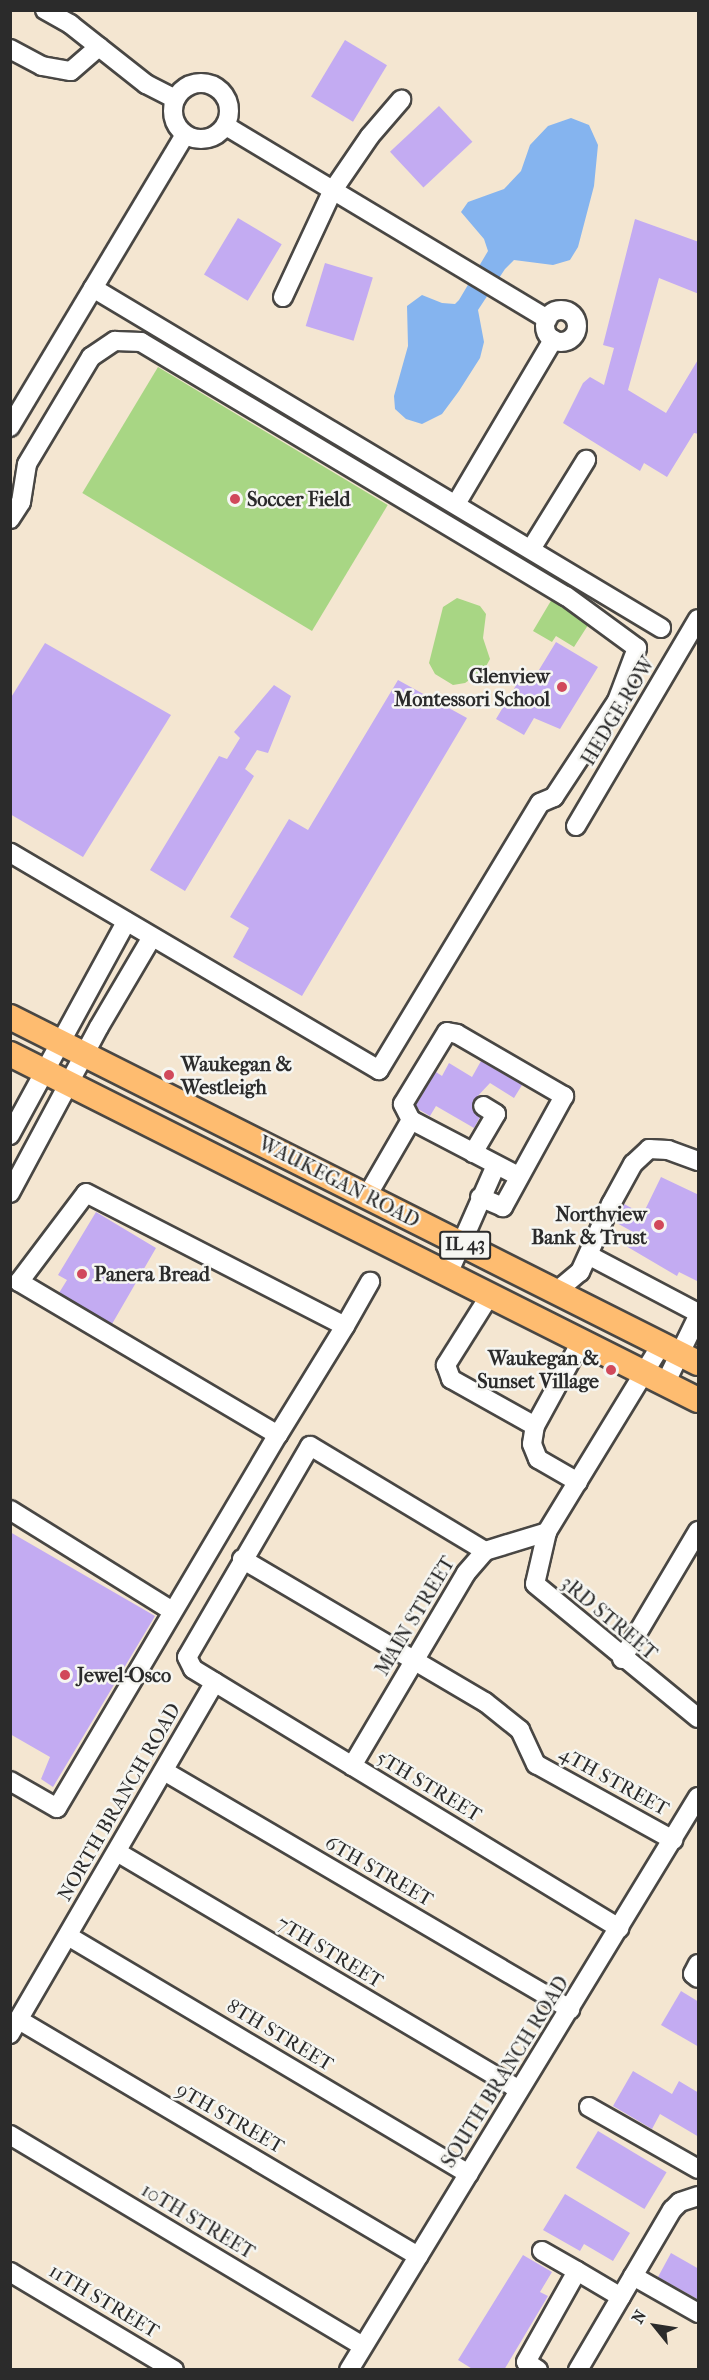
<!DOCTYPE html>
<html>
<head>
<meta charset="utf-8">
<style>
  body { margin:0 }
  #map { position:relative; width:709px; height:2380px; overflow:hidden; background:#f4e6d1; font-family:"IM FELL French Canon",serif }
  div>[style] { position:absolute }
  [style*='--x'] { left:calc(var(--x)*1px); top:calc(var(--y)*1px); width:calc(var(--w)*1px); rotate:calc(var(--a)*1deg) }
  .green>* { inset:0; background:#a8d684; transform-origin:0 0 }
  .water>* { inset:0; background:#85b4ef }
  .building>* { inset:0; background:#c3abf2; transform-origin:0 0 }
  .roads { filter:drop-shadow(2px 0 #494744) drop-shadow(-2px 0 #494744) drop-shadow(0 2px #494744) drop-shadow(0 -2px #494744) }
  .minor>* { height:18px; margin:-9px; padding:0 9px; transform-origin:9px; border-radius:9px; background:#fff }
  .minor>.ring { margin:-9px; padding:0; box-sizing:content-box; background:none; border:18px solid #fff; border-radius:50% }
  .major>* { height:24px; margin:-12px; padding:0 12px; transform-origin:12px; border-radius:12px; background:#febc70 }
  .dots>* { width:16px; height:16px; translate:-50% -50%; box-sizing:border-box; border:3px solid #f6f6f2; border-radius:50% }
  span { translate:-50% -50%; white-space:nowrap; text-align:center; line-height:1.15; -webkit-text-stroke:5px #f6f6f2; paint-order:stroke }
  .shield-label span { padding:2px 4px; background:#f6f6f2; border:2px solid; border-radius:4px; -webkit-text-stroke-width:0 }
  .shield-label { font-size:18px; color:#2b2b2b; font-weight:700 }
  .poi-label { font-size:20px; color:#2b2b2b; font-weight:700 }
  .left { translate:0 -50%; text-align:left }
  .right { translate:-100% -50%; text-align:right }
  .street-label { font-size:20px; color:#2b2b2b }
  .frame { position:absolute; inset:0; border:12px solid #2b2b2b; pointer-events:none }
  .north { position:absolute; left:625px; top:2296px; width:60px; height:60px; -webkit-text-stroke:4px #f6f6f2; paint-order:stroke; rotate:300deg; font-size:16px; font-weight:700; line-height:24px; text-align:center; color:#2b2b2b }
  .north::after { content:''; display:block; margin:auto; width:21px; height:27px; background:#2b2b2b; clip-path:polygon(50% 0,100% 100%,50% 72%,0 100%) }
</style>
</head>
<body>
<div id="map">
  <div class="green">
    <div style="left:158px;top:367px;width:268px;height:147px;rotate:31deg"></div>
    <div style="clip-path:polygon(457px 598px,480px 606px,486px 614px,483px 638px,490px 659px,484px 670px,465px 683px,453px 685px,435px 674px,429px 663px,443px 607px)"></div>
    <div style="clip-path:polygon(552px 599px,590px 622px,574px 647px,556px 636px,552px 642px,533px 631px)"></div>
  </div>
  <div class="water">
    <div style="clip-path:polygon(571px 118px,589px 125px,598px 145px,594px 186px,578px 247px,570px 260px,553px 265px,514px 260px,505px 269px,478px 310px,484px 342px,480px 358px,459px 391px,442px 414px,422px 424px,406px 419px,395px 409px,394px 396px,408px 346px,407px 306px,422px 295px,442px 303px,455px 304px,459px 300px,488px 251px,484px 239px,461px 212px,468px 202px,504px 189px,521px 171px,530px 145px,548px 126px)"></div>
  </div>
  <div class="building">
    <div style="left:345px;top:40px;width:49px;height:66px;rotate:31deg"></div>
    <div style="left:439px;top:106px;width:49px;height:67px;rotate:47deg"></div>
    <div style="left:238px;top:218px;width:51px;height:66px;rotate:31deg"></div>
    <div style="clip-path:polygon(635px 219px,699px 242px,699px 294px,659px 278px,628px 390px,666px 413px,699px 358px,699px 434px,694px 433px,667px 477px,644px 463px,640px 471px,563px 423px,583px 383px,590px 377px,604px 385px,614px 348px,603px 345px)"></div>
    <div style="left:325px;top:263px;width:50px;height:66px;rotate:17deg"></div>
    <div style="clip-path:polygon(556px 642px,598px 667px,560px 729px,534px 718px,524px 735px,496px 719px,521px 677px,531px 683px)"></div>
    <div style="clip-path:polygon(45px 643px,171px 715px,83px 857px,10px 814px,10px 699px)"></div>
    <div style="clip-path:polygon(398px 680px,467px 718px,302px 996px,233px 957px,249px 928px,230px 917px,289px 819px,308px 830px)"></div>
    <div style="clip-path:polygon(274px 685px,291px 696px,268px 753px,257px 750px,245px 769px,254px 776px,185px 891px,150px 870px,219px 756px,227px 759px,240px 738px,234px 732px)"></div>
    <div style="clip-path:polygon(481px 1061px,522px 1085px,514px 1098px,490px 1083px,473px 1101px,473px 1111px,480px 1117px,474px 1128px,436px 1106px,430px 1116px,418px 1109px,416px 1105px,436px 1072px,442px 1076px,449px 1063px,472px 1077px)"></div>
    <div style="clip-path:polygon(661px 1177px,699px 1195px,699px 1282px,679px 1272px,677px 1276px,626px 1246px,633px 1232px,615px 1222px,624px 1204px,643px 1214px)"></div>
    <div style="clip-path:polygon(96px 1212px,156px 1248px,112px 1324px,59px 1293px,67px 1280px,58px 1275px)"></div>
    <div style="clip-path:polygon(10px 1532px,155px 1616px,53px 1787px,41px 1779px,50px 1757px,10px 1734px)"></div>
    <div style="clip-path:polygon(681px 1991px,699px 2002px,699px 2047px,661px 2025px)"></div>
    <div style="clip-path:polygon(633px 2071px,672px 2094px,679px 2081px,699px 2093px,699px 2137px,660px 2114px,652px 2129px,613px 2106px)"></div>
    <div style="left:598px;top:2131px;width:80px;height:43px;rotate:31deg"></div>
    <div style="clip-path:polygon(565px 2194px,630px 2233px,613px 2261px,584px 2244px,580px 2251px,543px 2230px)"></div>
    <div style="clip-path:polygon(671px 2253px,699px 2269px,699px 2300px,658px 2277px)"></div>
    <div style="clip-path:polygon(523px 2255px,552px 2272px,540px 2292px,548px 2296px,504px 2370px,474px 2370px,458px 2360px)"></div>
  </div>
  <div class="roads">
    <div class="minor">
      <div style="--x:45;--y:10;--w:29;--a:29"></div>
      <div style="--x:70;--y:24;--w:97;--a:38.3"></div>
      <div style="--x:146;--y:84;--w:33;--a:27"></div>
      <div style="--x:10;--y:49;--w:36;--a:28"></div>
      <div style="--x:42;--y:66;--w:29;--a:10"></div>
      <div style="--x:71;--y:71;--w:37;--a:-41"></div>
      <div class="ring" style="left:173px;top:83px;width:38px;height:38px"></div>
      <div style="--x:226;--y:126;--w:375;--a:31"></div>
      <div style="--x:93;--y:288;--w:662;--a:30.9"></div>
      <div style="--x:283;--y:297;--w:118;--a:-65"></div>
      <div style="--x:333;--y:190;--w:65;--a:-55.6"></div>
      <div style="--x:370;--y:136;--w:48;--a:-49.3"></div>
      <div class="ring" style="left:545px;top:310px;width:14px;height:14px"></div>
      <div style="--x:10;--y:427;--w:340;--a:-59.1"></div>
      <div style="--x:456;--y:504;--w:191;--a:-59.4"></div>
      <div style="--x:10;--y:519;--w:20;--a:-57"></div>
      <div style="--x:21;--y:502;--w:38;--a:-81"></div>
      <div style="--x:27;--y:464;--w:125;--a:-59.1"></div>
      <div style="--x:91;--y:357;--w:29;--a:-34"></div>
      <div style="--x:115;--y:341;--w:26;--a:2"></div>
      <div style="--x:141;--y:342;--w:495;--a:30.9"></div>
      <div style="--x:566;--y:596;--w:88;--a:36.2"></div>
      <div style="--x:637;--y:648;--w:57;--a:110.7"></div>
      <div style="--x:617;--y:701;--w:115;--a:123.3"></div>
      <div style="--x:554;--y:797;--w:15;--a:157"></div>
      <div style="--x:540;--y:803;--w:312;--a:121.1"></div>
      <div style="--x:379;--y:1070;--w:428;--a:-149.5"></div>
      <div style="--x:531;--y:549;--w:105;--a:-58.3"></div>
      <div style="--x:576;--y:826;--w:240;--a:-59.5"></div>
      <div style="--x:411;--y:1120;--w:18;--a:-117"></div>
      <div style="--x:403;--y:1104;--w:84;--a:-58.6"></div>
      <div style="--x:447;--y:1032;--w:10;--a:11"></div>
      <div style="--x:457;--y:1034;--w:124;--a:30.1"></div>
      <div style="--x:564;--y:1096;--w:127;--a:118.8"></div>
      <div style="--x:503;--y:1207;--w:25;--a:-157"></div>
      <div style="--x:10;--y:1135;--w:243;--a:-61.4"></div>
      <div style="--x:473;--y:1153;--w:45;--a:-59.5"></div>
      <div style="--x:496;--y:1114;--w:15;--a:-148"></div>
      <div style="--x:10;--y:1193;--w:188;--a:-61.8"></div>
      <div style="--x:99;--y:1027;--w:104;--a:-59.5"></div>
      <div style="--x:367;--y:1196;--w:88;--a:-59.9"></div>
      <div style="--x:411;--y:1120;--w:121;--a:27.6"></div>
      <div style="--x:590;--y:1256;--w:122;--a:27.8"></div>
      <div style="--x:448;--y:1274;--w:119;--a:-66.2"></div>
      <div style="--x:557;--y:1291;--w:30;--a:-40"></div>
      <div style="--x:580;--y:1272;--w:75;--a:-65.5"></div>
      <div style="--x:611;--y:1204;--w:46;--a:-61.2"></div>
      <div style="--x:633;--y:1164;--w:22;--a:-43"></div>
      <div style="--x:649;--y:1149;--w:19;--a:3"></div>
      <div style="--x:668;--y:1150;--w:32;--a:20"></div>
      <div style="--x:490;--y:1295;--w:83;--a:122.2"></div>
      <div style="--x:446;--y:1365;--w:15;--a:70"></div>
      <div style="--x:451;--y:1379;--w:96;--a:29.2"></div>
      <div style="--x:345;--y:1326;--w:128;--a:121.6"></div>
      <div style="--x:278;--y:1435;--w:301;--a:-149.4"></div>
      <div style="--x:19;--y:1282;--w:111;--a:-53"></div>
      <div style="--x:86;--y:1193;--w:291;--a:27.2"></div>
      <div style="--x:345;--y:1326;--w:51;--a:-60.4"></div>
      <div style="--x:661;--y:1345;--w:219;--a:121.4"></div>
      <div style="--x:547;--y:1532;--w:53;--a:103"></div>
      <div style="--x:535;--y:1584;--w:211;--a:39.4"></div>
      <div style="--x:665;--y:1384;--w:76;--a:-64.1"></div>
      <div style="--x:578;--y:1482;--w:46;--a:-150.1"></div>
      <div style="--x:538;--y:1459;--w:16;--a:-112"></div>
      <div style="--x:532;--y:1444;--w:18;--a:-81"></div>
      <div style="--x:535;--y:1426;--w:98;--a:-61.3"></div>
      <div style="--x:10;--y:1510;--w:191;--a:31.9"></div>
      <div style="--x:485;--y:1551;--w:204;--a:-149"></div>
      <div style="--x:310;--y:1446;--w:244;--a:120.2"></div>
      <div style="--x:187;--y:1657;--w:13;--a:63"></div>
      <div style="--x:193;--y:1669;--w:499;--a:31.3"></div>
      <div style="--x:242;--y:1559;--w:282;--a:30.5"></div>
      <div style="--x:485;--y:1702;--w:45;--a:38.7"></div>
      <div style="--x:520;--y:1730;--w:38;--a:65"></div>
      <div style="--x:536;--y:1764;--w:157;--a:29"></div>
      <div style="--x:622;--y:1659;--w:149;--a:-59.3"></div>
      <div style="--x:352;--y:1766;--w:224;--a:-59.4"></div>
      <div style="--x:466;--y:1573;--w:29;--a:-49"></div>
      <div style="--x:485;--y:1551;--w:65;--a:-17"></div>
      <div style="--x:164;--y:1771;--w:471;--a:30.4"></div>
      <div style="--x:10;--y:1781;--w:54;--a:29.9"></div>
      <div style="--x:57;--y:1808;--w:434;--a:-59.4"></div>
      <div style="--x:117;--y:1852;--w:467;--a:30.6"></div>
      <div style="--x:68;--y:1936;--w:466;--a:30.7"></div>
      <div style="--x:698;--y:1964;--w:11;--a:117"></div>
      <div style="--x:693;--y:1974;--w:6;--a:39"></div>
      <div style="--x:19;--y:2020;--w:464;--a:30.6"></div>
      <div style="--x:10;--y:2034;--w:407;--a:-59.8"></div>
      <div style="--x:589;--y:2107;--w:125;--a:29.6"></div>
      <div style="--x:10;--y:2135;--w:411;--a:30.9"></div>
      <div style="--x:542;--y:2251;--w:40;--a:29.7"></div>
      <div style="--x:10;--y:2272;--w:191;--a:30.9"></div>
      <div style="--x:633;--y:2276;--w:75;--a:29.6"></div>
      <div style="--x:349;--y:2370;--w:671;--a:-58.66"></div>
      <div style="--x:538;--y:2370;--w:14;--a:-146"></div>
      <div style="--x:526;--y:2362;--w:104;--a:-60.7"></div>
      <div style="--x:577;--y:2271;--w:51;--a:30.6"></div>
      <div style="--x:578;--y:2370;--w:186;--a:-59.6"></div>
      <div style="--x:672;--y:2210;--w:11;--a:-45"></div>
      <div style="--x:680;--y:2202;--w:19;--a:-18"></div>
    </div>
    <div class="major">
      <div style="--x:10;--y:1017;--w:770;--a:26.7"></div>
      <div style="--x:10;--y:1054;--w:770;--a:26.7"></div>
    </div>
  </div>
  <div class="dots">
    <div style="left:235px;top:499px;background:#d1495b"></div>
    <div style="left:562px;top:687px;background:#d1495b"></div>
    <div style="left:169px;top:1075px;background:#d1495b"></div>
    <div style="left:659px;top:1225px;background:#d1495b"></div>
    <div style="left:82px;top:1274px;background:#d1495b"></div>
    <div style="left:611px;top:1370px;background:#d1495b"></div>
    <div style="left:65px;top:1675px;background:#d1495b"></div>
  </div>
  <div class="shield-label">
    <span style="left:465px;top:1245px">IL 43</span>
  </div>
  <div class="poi-label">
    <span class="left" style="left:247px;top:499px">Soccer Field</span>
    <span class="right" style="left:550px;top:688px">Glenview<br>Montessori School</span>
    <span class="left" style="left:181px;top:1076px">Waukegan &amp;<br>Westleigh</span>
    <span class="right" style="left:647px;top:1226px">Northview<br>Bank &amp; Trust</span>
    <span class="left" style="left:94px;top:1274px">Panera Bread</span>
    <span class="right" style="left:599px;top:1370px">Waukegan &amp;<br>Sunset Village</span>
    <span class="left" style="left:77px;top:1675px">Jewel-Osco</span>
  </div>
  <div class="street-label">
    <span style="left:618px;top:711px;rotate:-59deg">HEDGE ROW</span>
    <span style="left:339px;top:1182px;rotate:27deg">WAUKEGAN ROAD</span>
    <span style="left:415px;top:1616px;rotate:-59deg">MAIN STREET</span>
    <span style="left:609px;top:1618px;rotate:40deg">3RD STREET</span>
    <span style="left:614px;top:1781px;rotate:29deg">4TH STREET</span>
    <span style="left:429px;top:1786px;rotate:31deg">5TH STREET</span>
    <span style="left:119px;top:1802px;rotate:-60deg">NORTH BRANCH ROAD</span>
    <span style="left:379px;top:1871px;rotate:30deg">6TH STREET</span>
    <span style="left:330px;top:1952px;rotate:31deg">7TH STREET</span>
    <span style="left:280px;top:2035px;rotate:31deg">8TH STREET</span>
    <span style="left:505px;top:2072px;rotate:-58deg">SOUTH BRANCH ROAD</span>
    <span style="left:230px;top:2118px;rotate:30deg">9TH STREET</span>
    <span style="left:198px;top:2221px;rotate:31deg">10TH STREET</span>
    <span style="left:104px;top:2301px;rotate:31deg">11TH STREET</span>
  </div>
  <div class="frame"></div>
  <div class="north">N</div>
</div>
</body>
</html>
